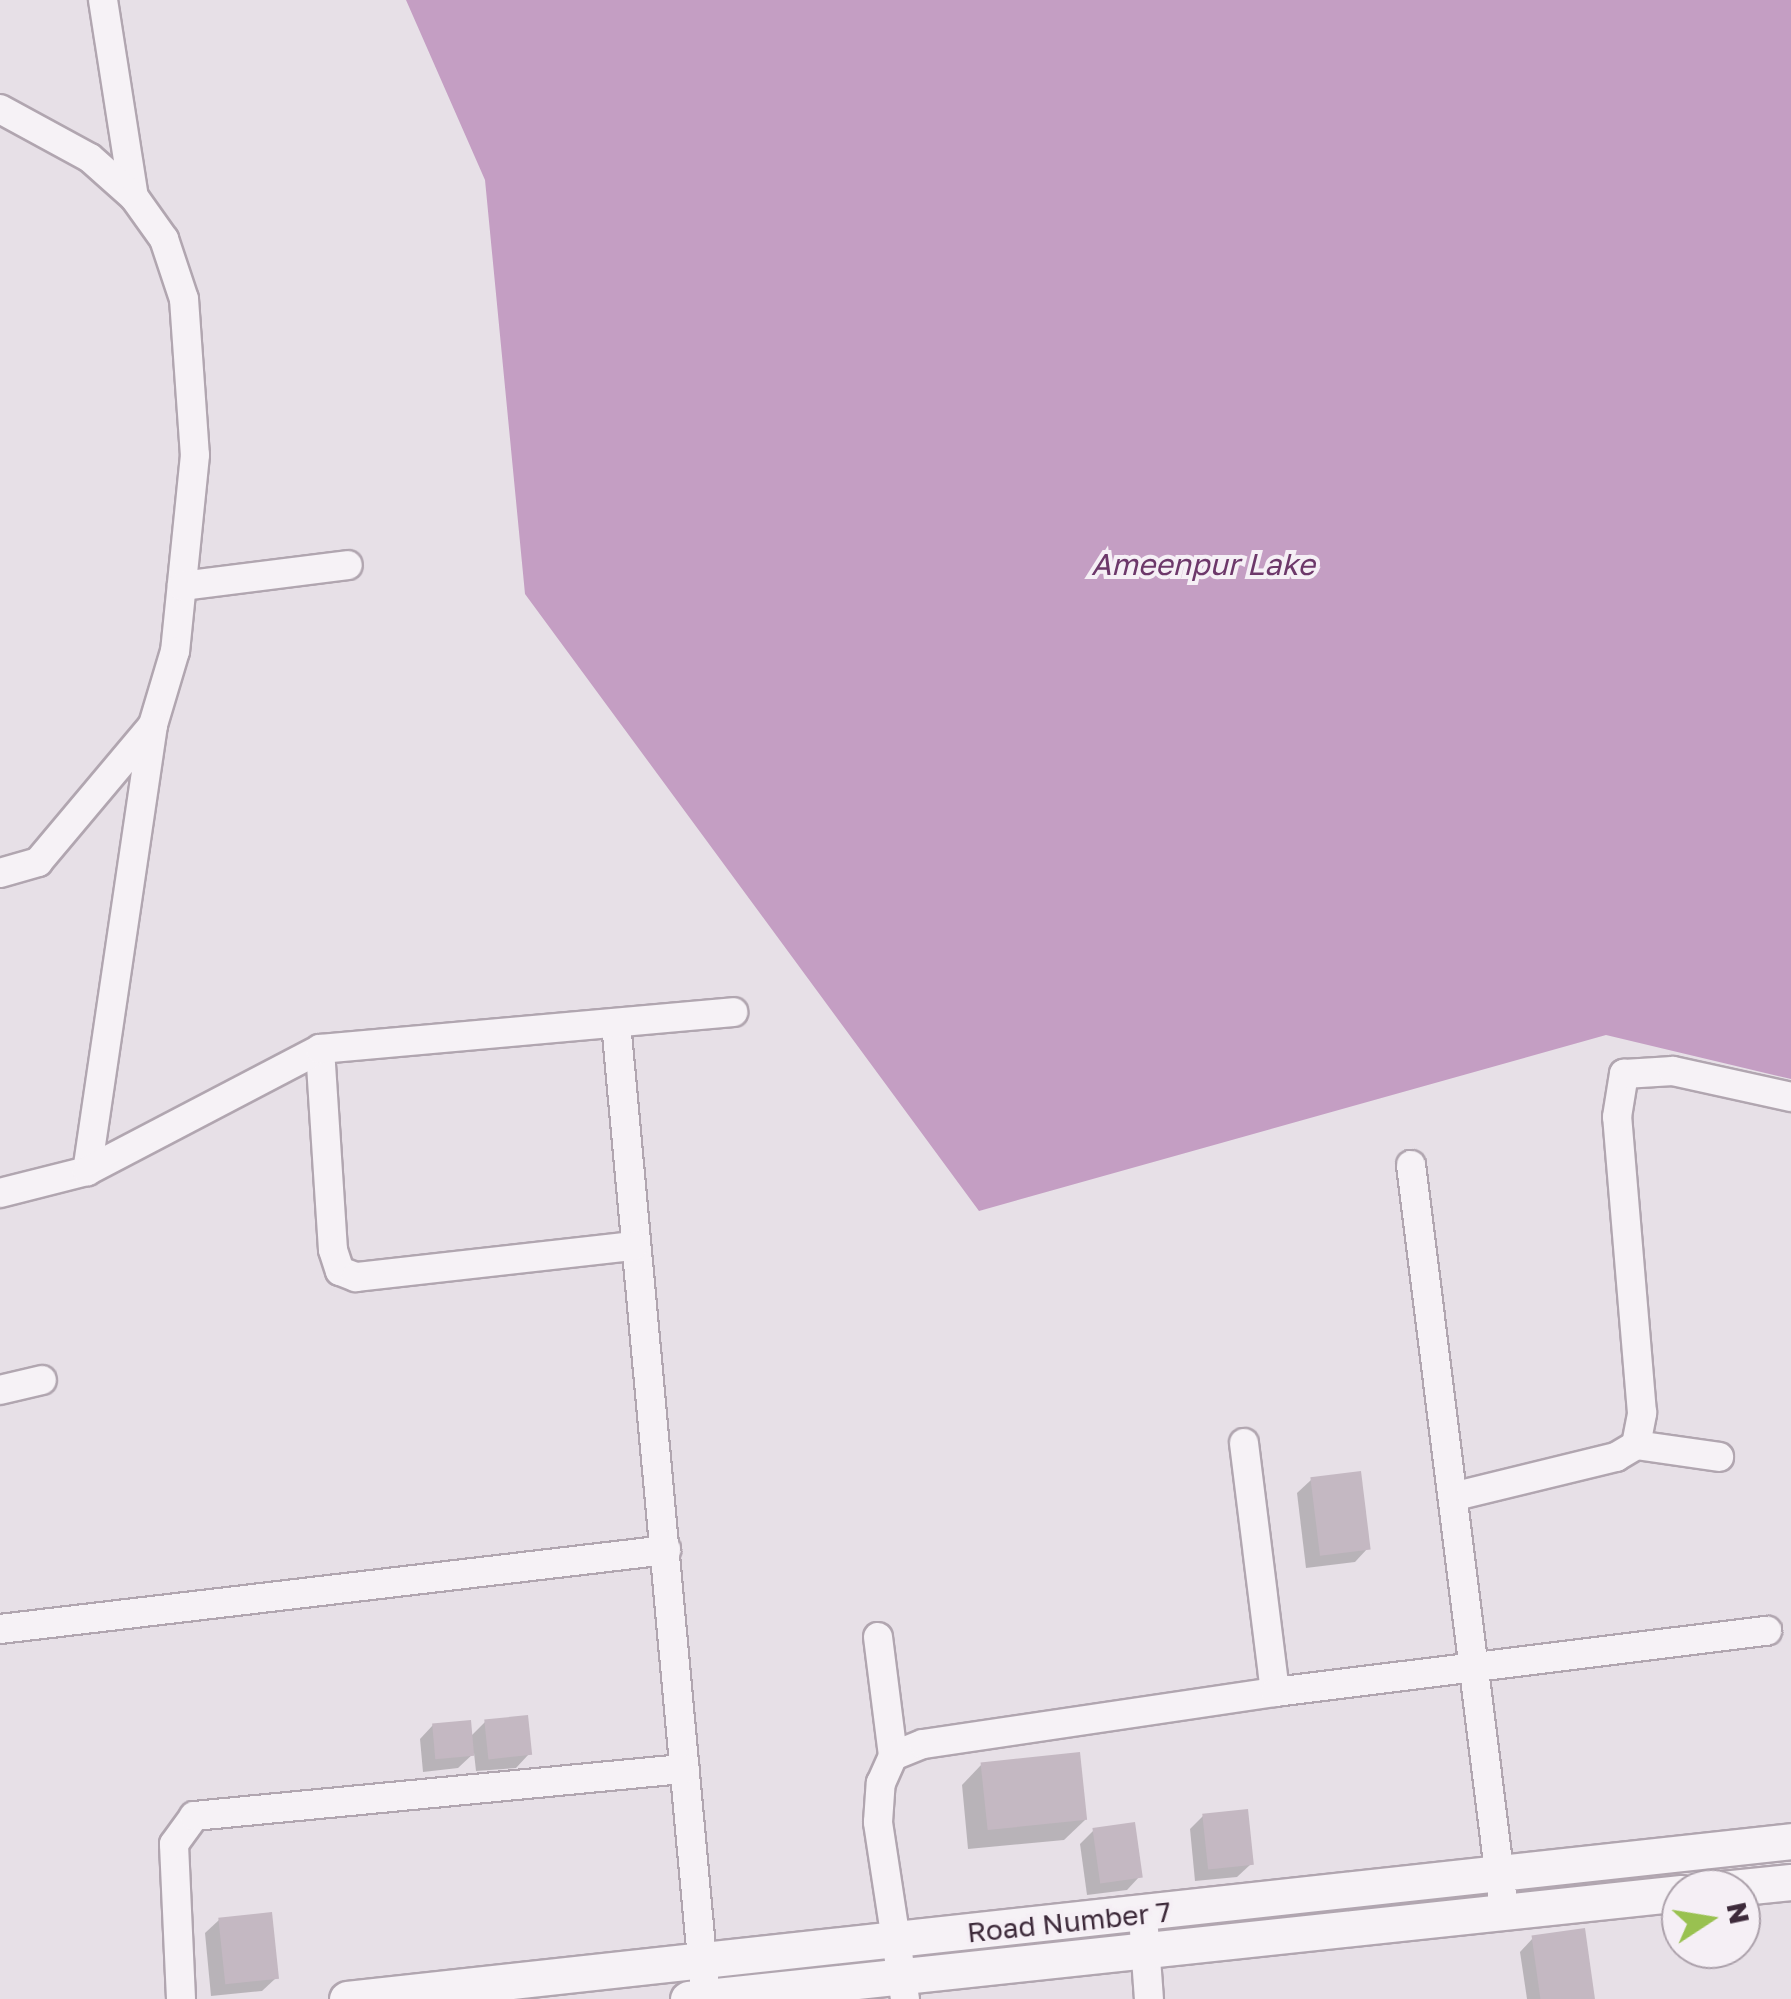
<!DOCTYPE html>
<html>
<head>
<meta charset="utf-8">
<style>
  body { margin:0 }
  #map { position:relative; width:1791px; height:1999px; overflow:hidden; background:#e7e0e7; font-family:"Golos Text",sans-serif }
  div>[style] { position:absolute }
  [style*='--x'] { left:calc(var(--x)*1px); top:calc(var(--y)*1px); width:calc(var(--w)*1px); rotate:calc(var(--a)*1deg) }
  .water>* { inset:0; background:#c49ec3 }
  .shadow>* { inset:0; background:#0003 }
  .building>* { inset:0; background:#c4b8c2; transform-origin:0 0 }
  .roads { filter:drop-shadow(2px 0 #b1a6b0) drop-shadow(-2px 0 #b1a6b0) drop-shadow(0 2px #b1a6b0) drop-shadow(0 -2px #b1a6b0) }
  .minor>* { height:28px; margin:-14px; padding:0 14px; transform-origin:14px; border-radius:14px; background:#f6f2f6 }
  .tertiary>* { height:35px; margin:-17.5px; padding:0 17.5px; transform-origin:17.5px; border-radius:17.5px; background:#f6f2f6 }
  span { translate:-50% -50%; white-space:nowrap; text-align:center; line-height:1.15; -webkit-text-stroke:8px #f5eff5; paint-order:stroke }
  .street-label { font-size:28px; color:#3d2a3a }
  .water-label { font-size:30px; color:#6d386a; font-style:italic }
  .north { position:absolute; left:1661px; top:1869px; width:100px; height:100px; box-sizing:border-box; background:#f5eff5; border:2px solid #aba0aa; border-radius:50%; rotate:78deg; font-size:28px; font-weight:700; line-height:40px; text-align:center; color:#3d2a3a }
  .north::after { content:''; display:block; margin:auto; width:35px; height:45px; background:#99c150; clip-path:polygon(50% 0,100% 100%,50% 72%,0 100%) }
</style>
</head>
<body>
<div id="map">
  <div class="water">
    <div style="clip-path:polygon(406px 0,1791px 0,1791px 1079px,1606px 1035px,979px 1211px,525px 594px,485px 180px)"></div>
  </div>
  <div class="shadow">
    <div style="clip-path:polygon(1311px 1480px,1368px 1548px,1355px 1562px,1306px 1568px,1297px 1493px)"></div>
    <div style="clip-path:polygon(485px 1722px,529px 1754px,516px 1768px,476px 1771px,474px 1753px,458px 1768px,423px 1772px,420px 1739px,433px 1725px,470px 1737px)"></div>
    <div style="clip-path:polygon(982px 1764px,1085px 1820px,1064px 1840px,968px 1849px,962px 1785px)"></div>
    <div style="clip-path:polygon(1203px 1816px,1251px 1864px,1237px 1877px,1195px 1881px,1190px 1829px)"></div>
    <div style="clip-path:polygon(1093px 1831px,1140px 1876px,1127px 1890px,1087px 1895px,1080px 1844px)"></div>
    <div style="clip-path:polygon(219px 1920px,276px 1978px,262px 1991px,211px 1996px,205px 1933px)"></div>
    <div style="clip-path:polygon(1533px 1938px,1593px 1999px,1527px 1999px,1520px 1952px)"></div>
  </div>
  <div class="building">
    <div style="left:1361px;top:1471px;width:79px;height:51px;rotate:83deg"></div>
    <div style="left:528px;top:1715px;width:40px;height:44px;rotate:84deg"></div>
    <div style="left:471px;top:1720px;width:36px;height:39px;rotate:85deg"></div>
    <div style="left:1080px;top:1752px;width:68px;height:100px;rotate:84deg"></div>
    <div style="left:1248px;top:1809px;width:56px;height:46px;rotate:84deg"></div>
    <div style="left:1135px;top:1822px;width:56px;height:43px;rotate:82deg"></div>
    <div style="left:272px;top:1912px;width:67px;height:54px;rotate:84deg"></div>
    <div style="left:1585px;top:1928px;width:72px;height:54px;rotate:82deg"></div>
  </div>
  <div class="roads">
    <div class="minor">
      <div style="--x:103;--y:0;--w:199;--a:81.1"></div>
      <div style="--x:0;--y:109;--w:102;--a:28.6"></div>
      <div style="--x:90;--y:158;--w:59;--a:41.6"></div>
      <div style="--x:134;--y:197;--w:52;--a:54.5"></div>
      <div style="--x:164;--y:239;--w:63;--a:71.6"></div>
      <div style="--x:184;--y:299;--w:156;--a:86"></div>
      <div style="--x:195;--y:455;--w:197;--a:95.8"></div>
      <div style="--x:175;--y:651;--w:77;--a:106.6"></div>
      <div style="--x:153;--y:725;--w:451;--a:98.4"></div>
      <div style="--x:182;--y:586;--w:167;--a:-7.2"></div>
      <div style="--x:0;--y:873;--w:40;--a:-16"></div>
      <div style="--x:38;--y:862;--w:179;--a:-50"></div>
      <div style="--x:616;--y:1023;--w:962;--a:84.75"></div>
      <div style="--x:320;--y:1049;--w:201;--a:86.3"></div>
      <div style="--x:333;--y:1250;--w:22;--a:72"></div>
      <div style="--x:340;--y:1271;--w:17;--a:21"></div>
      <div style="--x:356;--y:1277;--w:279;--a:-6.4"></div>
      <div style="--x:1411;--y:1165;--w:752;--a:82.89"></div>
      <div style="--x:0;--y:1193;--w:90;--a:-14.2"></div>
      <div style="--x:87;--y:1171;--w:263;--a:-27.6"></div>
      <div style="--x:320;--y:1049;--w:415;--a:-5.1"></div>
      <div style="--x:0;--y:1390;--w:43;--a:-13.4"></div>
      <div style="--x:1244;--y:1443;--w:251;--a:82.9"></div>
      <div style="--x:1636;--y:1445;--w:84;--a:8.2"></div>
      <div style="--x:1456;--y:1496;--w:165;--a:-13.7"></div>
      <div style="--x:1616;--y:1457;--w:23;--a:-31"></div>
      <div style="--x:1636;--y:1445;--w:33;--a:-79"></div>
      <div style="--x:1642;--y:1413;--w:297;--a:-94.8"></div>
      <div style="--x:1617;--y:1117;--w:44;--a:-80.8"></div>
      <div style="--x:1624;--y:1074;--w:49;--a:-3.5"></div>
      <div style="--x:1673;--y:1071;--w:121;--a:12.4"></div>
      <div style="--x:0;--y:1629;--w:671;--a:-6.76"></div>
      <div style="--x:878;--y:1637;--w:120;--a:82.8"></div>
      <div style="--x:1144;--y:1930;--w:69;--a:85.9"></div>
      <div style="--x:181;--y:1999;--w:155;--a:-92.6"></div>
      <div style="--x:174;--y:1844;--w:34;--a:-54"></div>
      <div style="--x:194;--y:1816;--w:493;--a:-5.5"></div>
      <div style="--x:905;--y:1999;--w:179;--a:-98.7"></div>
      <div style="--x:878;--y:1822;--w:39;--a:-86"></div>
      <div style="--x:881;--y:1783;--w:30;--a:-66"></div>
      <div style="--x:893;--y:1756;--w:32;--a:-22"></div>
      <div style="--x:923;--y:1744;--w:356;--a:-8.4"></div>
      <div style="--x:1275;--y:1692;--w:496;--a:-7.1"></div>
    </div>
    <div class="tertiary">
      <div style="--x:1722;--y:1889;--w:69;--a:-5.8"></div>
      <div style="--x:347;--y:1999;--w:1453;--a:-6.24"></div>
      <div style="--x:688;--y:1999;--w:999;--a:-6.09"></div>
    </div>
  </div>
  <div class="street-label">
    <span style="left:1069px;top:1922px;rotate:-6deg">Road Number 7</span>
  </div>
  <div class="water-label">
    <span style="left:1203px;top:564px">Ameenpur Lake</span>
  </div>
  <div class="north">N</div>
</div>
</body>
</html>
